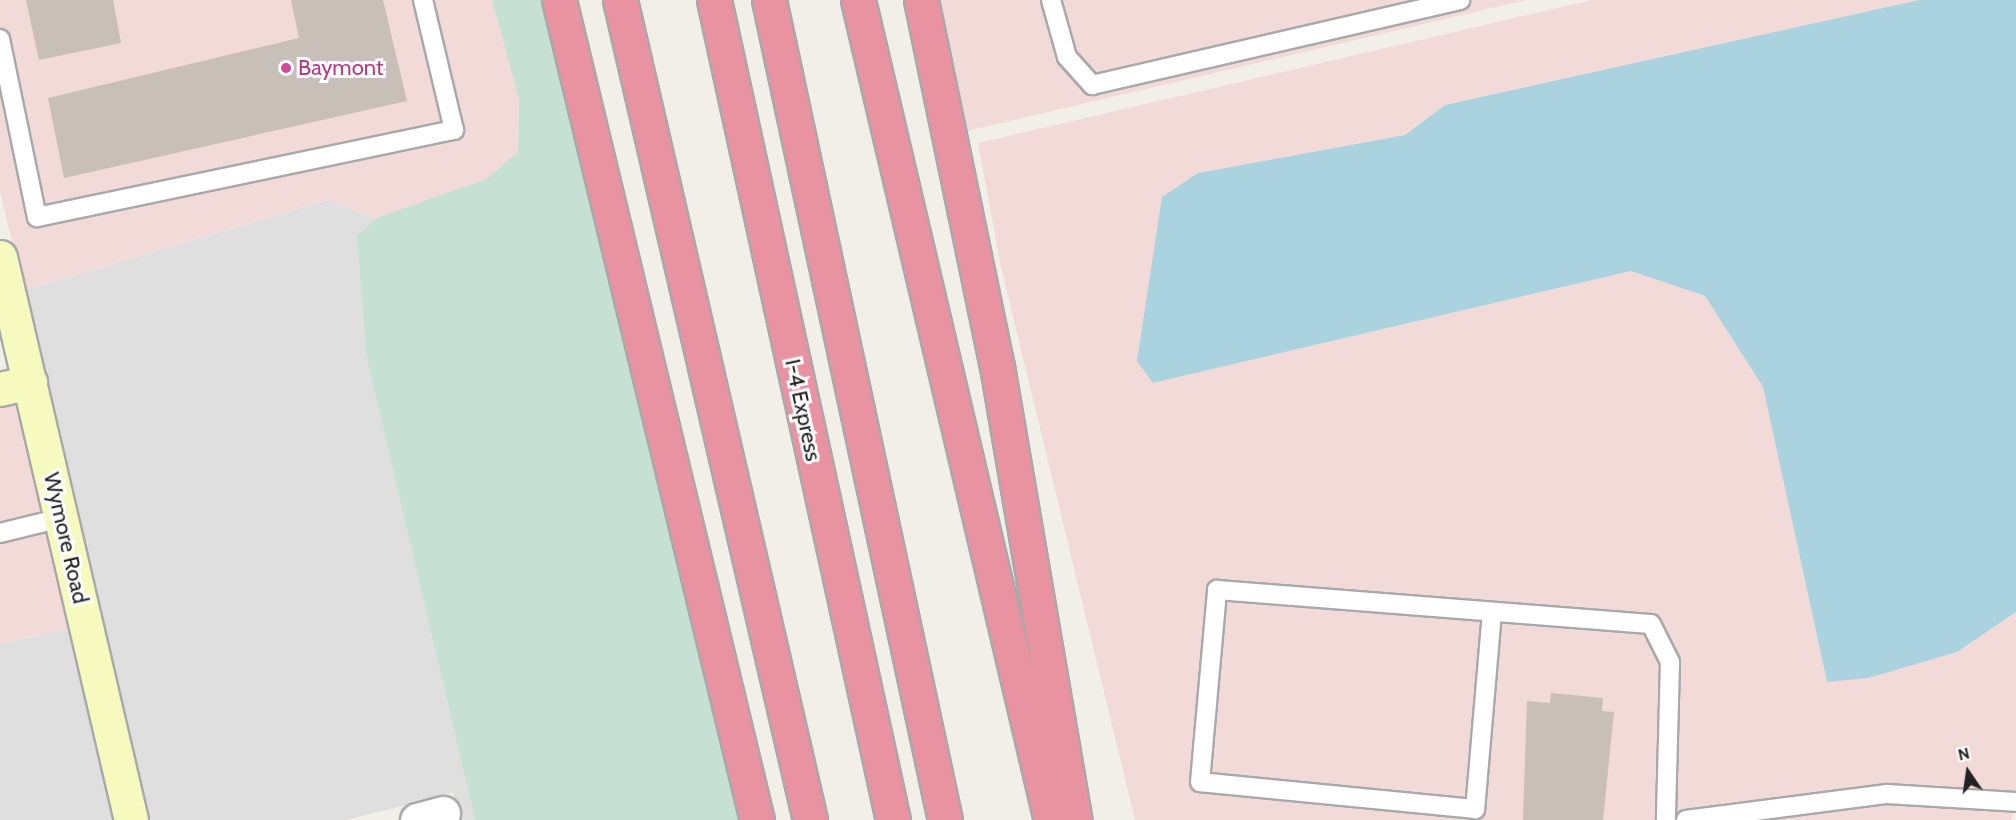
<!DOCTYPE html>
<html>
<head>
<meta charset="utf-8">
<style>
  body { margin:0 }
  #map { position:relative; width:2016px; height:820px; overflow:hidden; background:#f2efe9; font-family:Cabin,sans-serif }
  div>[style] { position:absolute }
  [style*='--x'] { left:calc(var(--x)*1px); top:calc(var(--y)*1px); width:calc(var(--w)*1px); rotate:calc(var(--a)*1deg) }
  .residential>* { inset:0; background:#e0dfdf }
  .commercial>* { inset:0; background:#f2dad9 }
  .wetland>* { inset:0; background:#c6e0d4 }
  .water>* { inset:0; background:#aad3df }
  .building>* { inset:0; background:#c7bfb8 }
  .roads { filter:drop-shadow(2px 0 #a9a9a9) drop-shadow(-2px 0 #a9a9a9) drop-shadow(0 2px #a9a9a9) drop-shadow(0 -2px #a9a9a9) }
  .lane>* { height:18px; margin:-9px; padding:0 9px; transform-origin:9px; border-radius:9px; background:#fff }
  .street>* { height:33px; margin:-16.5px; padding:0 16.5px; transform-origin:16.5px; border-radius:16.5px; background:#fff }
  .secondary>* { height:33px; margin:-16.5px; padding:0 16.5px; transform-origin:16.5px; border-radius:16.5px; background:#f7fabf }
  .highway>* { height:33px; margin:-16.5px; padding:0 16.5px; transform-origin:16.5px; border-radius:16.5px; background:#e892a2 }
  .dots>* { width:16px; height:16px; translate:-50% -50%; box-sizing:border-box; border:3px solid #fff; border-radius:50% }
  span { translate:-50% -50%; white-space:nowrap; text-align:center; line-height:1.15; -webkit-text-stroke:6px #fff; paint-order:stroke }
  .hotel-label { font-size:22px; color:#b23c85 }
  .left { translate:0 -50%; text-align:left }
  .street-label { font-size:22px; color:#222 }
  .north { position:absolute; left:1938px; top:742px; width:60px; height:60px; -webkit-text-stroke:4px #fff; paint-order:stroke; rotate:347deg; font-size:16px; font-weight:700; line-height:24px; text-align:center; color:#222 }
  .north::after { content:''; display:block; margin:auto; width:21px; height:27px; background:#222; clip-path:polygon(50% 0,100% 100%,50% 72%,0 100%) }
</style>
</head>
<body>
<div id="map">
  <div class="residential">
    <div style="clip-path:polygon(328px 200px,377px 219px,357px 235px,366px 355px,475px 820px,461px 820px,453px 793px,346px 820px,147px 820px,24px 290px)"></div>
    <div style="clip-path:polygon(72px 628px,116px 820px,0 820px,0 644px)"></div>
  </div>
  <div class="commercial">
    <div style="clip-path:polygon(0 0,492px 0,519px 100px,518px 152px,486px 179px,377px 219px,327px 200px,24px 290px,0 192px)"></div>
    <div style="clip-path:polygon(937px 0,1526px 0,963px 132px)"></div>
    <div style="clip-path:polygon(1592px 0,1919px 0,1445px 105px,1405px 135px,1198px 173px,1153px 383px,1631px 271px,1705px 296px,1763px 387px,1827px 682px,1957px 652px,2016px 612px,2016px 804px,2011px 820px,1135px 820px,1001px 267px,978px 143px)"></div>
    <div style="clip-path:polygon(19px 402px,72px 628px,0 644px,0 408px)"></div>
  </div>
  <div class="wetland">
    <div style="clip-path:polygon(492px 0,544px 0,741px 820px,475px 820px,366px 355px,357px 235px,379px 217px,486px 179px,518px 152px,519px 100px)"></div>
  </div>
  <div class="water">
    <div style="clip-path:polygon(1919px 0,2016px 0,2016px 612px,1957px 652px,1868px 678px,1827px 682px,1763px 387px,1705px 296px,1631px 271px,1153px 383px,1137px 361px,1162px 197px,1198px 173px,1405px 135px,1445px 105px)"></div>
  </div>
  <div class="building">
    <div style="clip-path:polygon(26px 0,113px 0,121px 43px,39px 60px)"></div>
    <div style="clip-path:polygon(291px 0,383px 0,407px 101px,64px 178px,48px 98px,299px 38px)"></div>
    <div style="clip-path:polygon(1551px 693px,1603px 698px,1602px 711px,1614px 712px,1603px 820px,1523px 820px,1527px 701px,1550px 703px)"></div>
  </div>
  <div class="roads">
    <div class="lane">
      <div style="--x:1051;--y:0;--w:59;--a:74.3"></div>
      <div style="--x:1067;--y:57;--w:38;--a:48"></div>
      <div style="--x:1092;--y:85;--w:378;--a:-13"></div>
      <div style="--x:0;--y:39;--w:182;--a:78.3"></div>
      <div style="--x:37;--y:217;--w:426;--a:-11.8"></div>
      <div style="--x:454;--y:130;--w:134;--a:-103.4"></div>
      <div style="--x:0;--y:533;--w:63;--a:-13.8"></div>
      <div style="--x:1492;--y:612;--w:198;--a:94.9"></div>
      <div style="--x:1475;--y:809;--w:276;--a:-174.4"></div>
      <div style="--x:1200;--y:782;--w:193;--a:-84.9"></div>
      <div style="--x:1217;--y:590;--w:435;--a:4.5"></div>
      <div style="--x:1651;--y:624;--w:42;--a:63.4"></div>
      <div style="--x:1670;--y:662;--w:158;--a:91.5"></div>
      <div style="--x:1686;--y:820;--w:203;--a:-7.4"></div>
      <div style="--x:1887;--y:794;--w:129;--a:3.5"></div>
    </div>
    <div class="street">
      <div style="--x:417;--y:820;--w:27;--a:-15"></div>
    </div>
    <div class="secondary">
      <div style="--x:0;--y:257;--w:578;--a:76.9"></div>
      <div style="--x:0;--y:389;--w:31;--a:-13"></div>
    </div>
    <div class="highway">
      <div style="--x:559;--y:0;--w:844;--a:76.43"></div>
      <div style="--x:620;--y:0;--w:842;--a:76.95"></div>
      <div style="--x:714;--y:0;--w:839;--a:77.69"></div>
      <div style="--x:769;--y:0;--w:839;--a:77.89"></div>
      <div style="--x:858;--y:0;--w:842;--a:76.76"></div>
      <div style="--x:921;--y:0;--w:374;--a:78.3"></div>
      <div style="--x:997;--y:366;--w:461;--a:80.3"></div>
    </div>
  </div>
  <div class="dots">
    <div style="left:286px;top:68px;background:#d1479c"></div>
  </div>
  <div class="hotel-label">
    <span class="left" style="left:298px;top:68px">Baymont</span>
  </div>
  <div class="street-label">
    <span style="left:803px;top:410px;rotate:78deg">I-4 Express</span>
    <span style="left:66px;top:538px;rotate:77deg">Wymore Road</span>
  </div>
  <div class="north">N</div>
</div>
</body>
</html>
